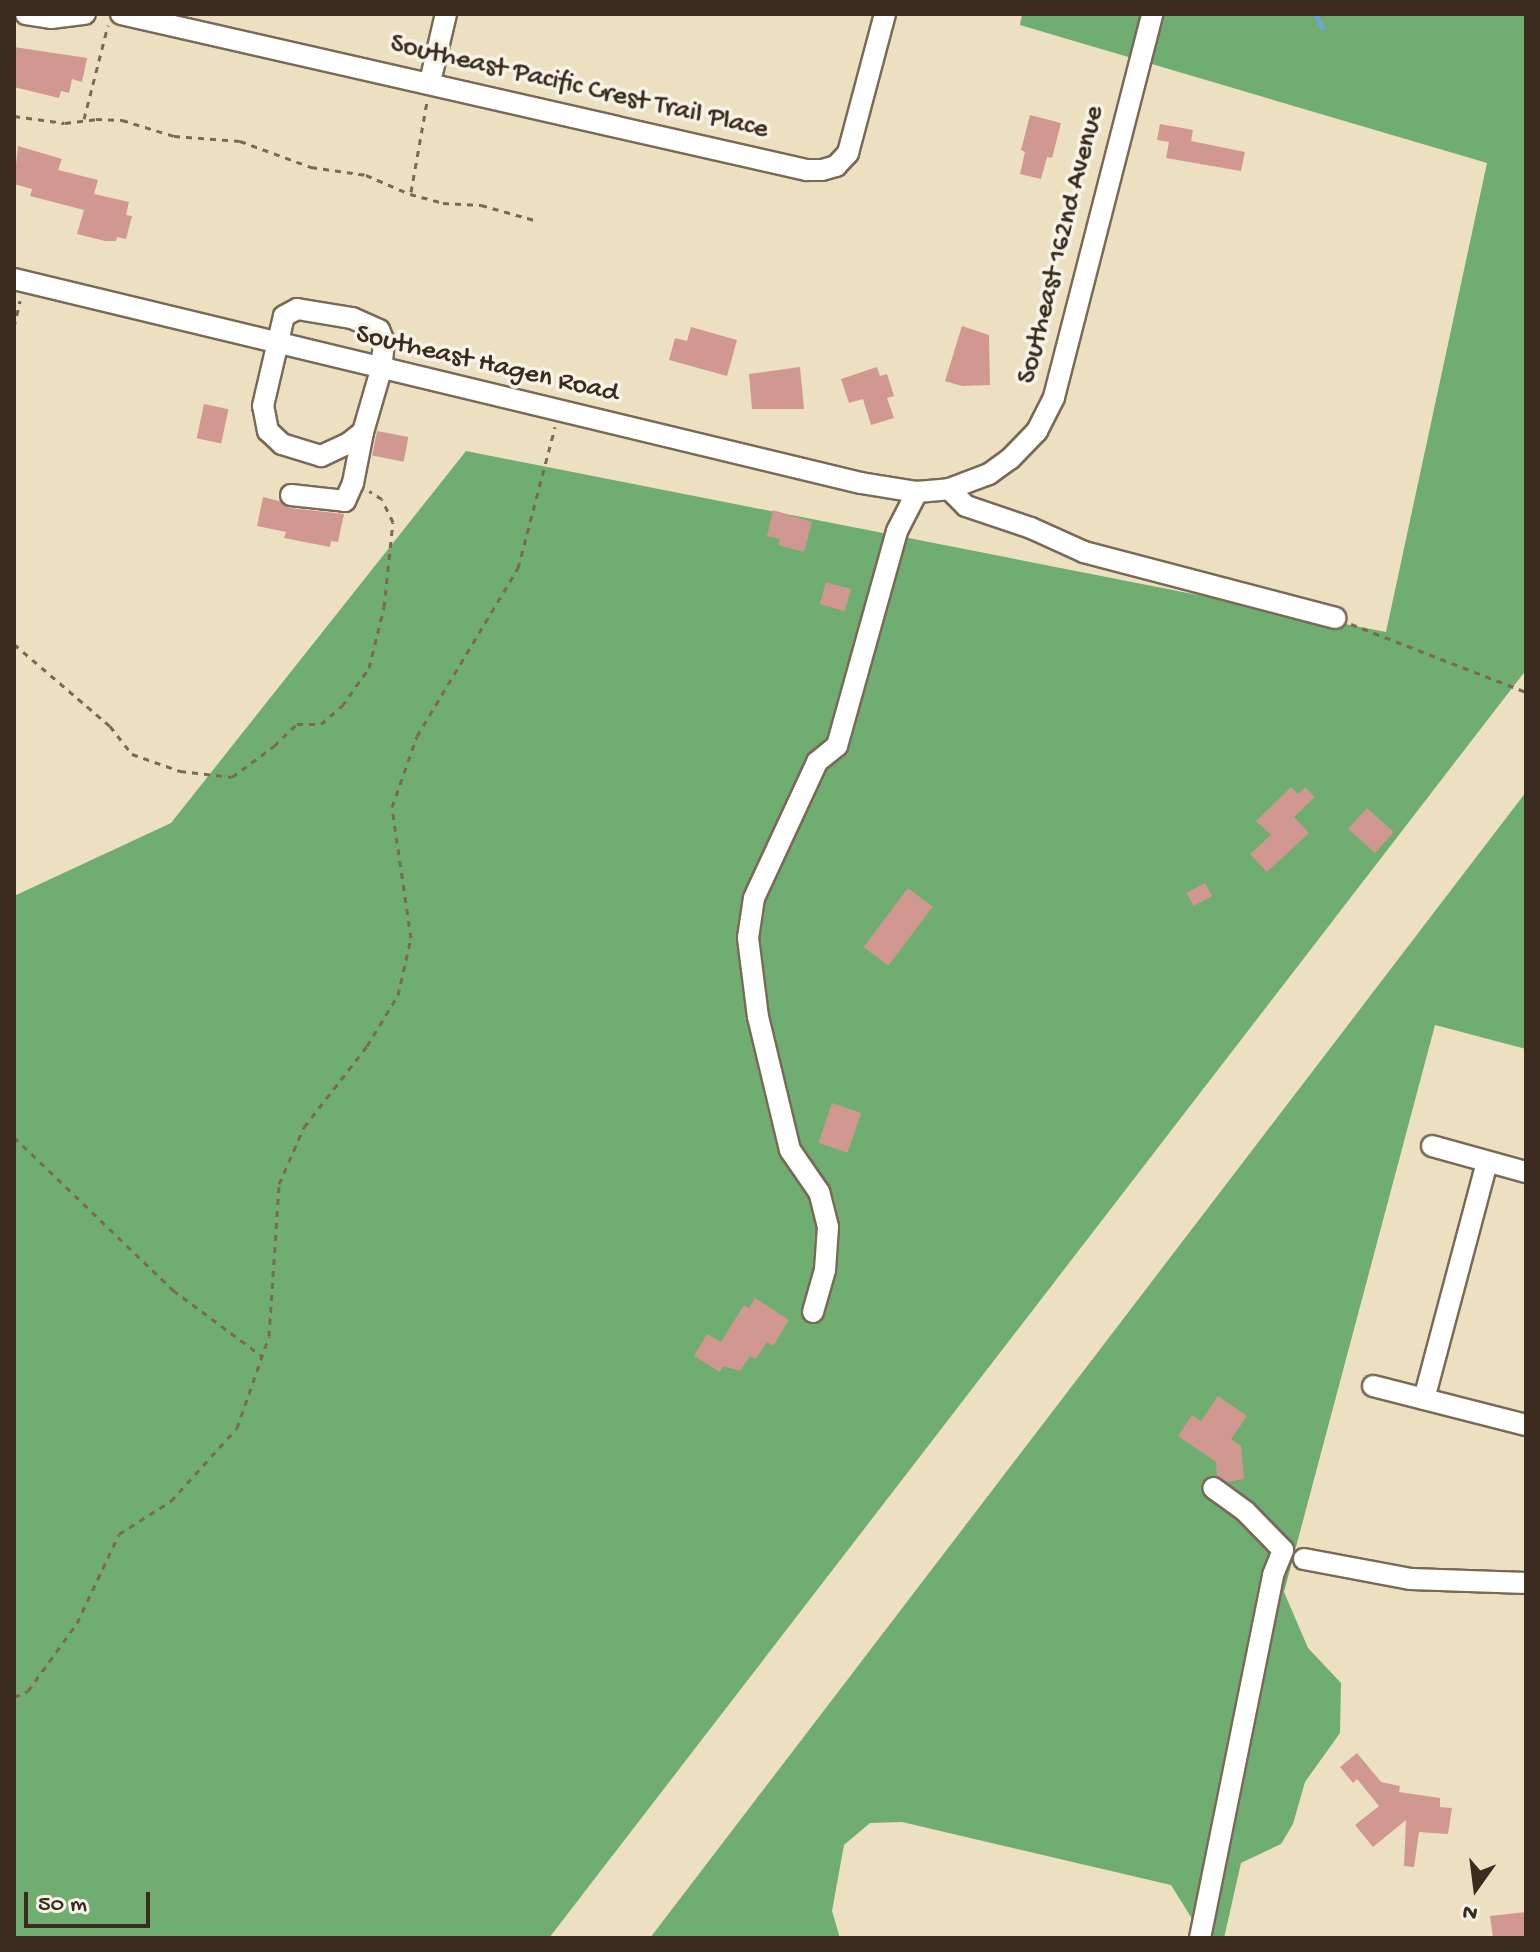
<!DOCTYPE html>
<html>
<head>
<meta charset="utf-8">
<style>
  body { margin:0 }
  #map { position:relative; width:1540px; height:1952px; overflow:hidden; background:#ede0c0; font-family:"Gochi Hand",sans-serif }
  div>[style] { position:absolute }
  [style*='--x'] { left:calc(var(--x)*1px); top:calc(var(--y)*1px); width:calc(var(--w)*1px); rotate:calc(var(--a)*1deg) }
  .forest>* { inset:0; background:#6fae70 }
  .stream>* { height:5px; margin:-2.5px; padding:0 2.5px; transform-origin:2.5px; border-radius:2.5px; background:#69a7db }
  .building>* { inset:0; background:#d19791; transform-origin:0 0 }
  .path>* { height:3px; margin-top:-1.5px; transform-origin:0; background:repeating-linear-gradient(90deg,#796a57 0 6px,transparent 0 12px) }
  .roads { filter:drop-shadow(2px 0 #796a57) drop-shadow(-2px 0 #796a57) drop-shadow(0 2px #796a57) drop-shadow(0 -2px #796a57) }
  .minor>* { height:20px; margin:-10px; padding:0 10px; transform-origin:10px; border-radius:10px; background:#fff }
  span { translate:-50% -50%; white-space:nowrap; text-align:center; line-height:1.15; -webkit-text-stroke:7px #f7f3e8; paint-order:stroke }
  .street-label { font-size:28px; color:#3b2a1e }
  .frame { position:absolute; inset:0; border:16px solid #3b2a1e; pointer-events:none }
  .north { position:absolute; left:1436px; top:1848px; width:80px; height:80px; -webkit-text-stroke:6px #f7f3e8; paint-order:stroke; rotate:194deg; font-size:22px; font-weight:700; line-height:32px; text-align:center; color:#3b2a1e }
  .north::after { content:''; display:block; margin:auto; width:28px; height:36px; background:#3b2a1e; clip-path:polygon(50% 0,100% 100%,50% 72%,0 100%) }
  .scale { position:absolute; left:24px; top:1892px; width:126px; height:36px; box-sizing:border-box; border:4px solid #3b2a1e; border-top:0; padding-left:10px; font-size:24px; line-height:28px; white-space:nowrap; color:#3b2a1e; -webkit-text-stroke:6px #f7f3e8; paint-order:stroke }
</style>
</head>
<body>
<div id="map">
  <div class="forest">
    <div style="clip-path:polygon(1022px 14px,1526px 14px,1526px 670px,549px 1938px,14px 1938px,14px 896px,171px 823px,466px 451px,1386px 632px,1487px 163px,1020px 25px)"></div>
    <div style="clip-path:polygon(1526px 792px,1526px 1049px,1435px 1025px,1284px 1592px,1308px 1648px,1341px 1683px,1340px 1733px,1305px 1782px,1293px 1824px,1281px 1844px,1241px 1863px,1224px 1938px,1204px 1938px,1171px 1885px,902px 1822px,870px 1823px,844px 1845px,832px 1911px,840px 1938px,650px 1938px)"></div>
  </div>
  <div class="stream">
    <div style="--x:1315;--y:14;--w:15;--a:62"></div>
  </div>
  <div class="building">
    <div style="clip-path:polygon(14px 47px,87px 58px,82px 82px,72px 79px,69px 93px,61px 91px,59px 98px,14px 87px)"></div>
    <div style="clip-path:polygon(1030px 115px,1061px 123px,1052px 158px,1047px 157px,1041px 179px,1020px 174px,1025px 152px,1021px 150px)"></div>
    <div style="clip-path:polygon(1160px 124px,1193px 130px,1191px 141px,1245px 152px,1241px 171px,1166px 158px,1169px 142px,1157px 140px)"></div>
    <div style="clip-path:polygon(18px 146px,62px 159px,58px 170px,98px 180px,94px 194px,129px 202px,126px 215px,132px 216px,126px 239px,117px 237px,116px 241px,105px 241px,77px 234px,84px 210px,30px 196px,32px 189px,14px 184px)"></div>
    <div style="clip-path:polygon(962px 326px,989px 335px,990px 385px,962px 386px,945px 381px)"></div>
    <div style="clip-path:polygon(691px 327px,737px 340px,727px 376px,669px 360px,675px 338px,687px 341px)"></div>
    <div style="clip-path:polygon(800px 367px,804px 409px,752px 409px,749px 374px)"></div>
    <div style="clip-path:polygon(877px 367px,880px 376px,887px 374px,894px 396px,887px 398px,894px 418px,871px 425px,863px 399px,849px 403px,841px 379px)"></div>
    <div style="left:204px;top:404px;width:25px;height:35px;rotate:12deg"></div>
    <div style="left:377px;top:431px;width:32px;height:25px;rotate:11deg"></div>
    <div style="clip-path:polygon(263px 497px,279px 501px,290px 508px,344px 514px,338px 542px,331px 541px,330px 547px,284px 538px,286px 532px,257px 526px)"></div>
    <div style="clip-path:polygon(773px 510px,812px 522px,804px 552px,778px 545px,780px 539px,767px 536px)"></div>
    <div style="left:826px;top:582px;width:26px;height:23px;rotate:16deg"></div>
    <div style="clip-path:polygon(1291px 787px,1298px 794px,1305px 787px,1315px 797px,1294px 817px,1309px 833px,1267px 872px,1250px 854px,1271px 835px,1256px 821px)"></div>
    <div style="left:1367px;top:808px;width:36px;height:28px;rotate:42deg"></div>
    <div style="left:1205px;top:883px;width:15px;height:21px;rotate:62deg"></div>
    <div style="left:908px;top:888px;width:31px;height:74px;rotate:37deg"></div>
    <div style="left:832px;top:1103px;width:31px;height:42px;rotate:19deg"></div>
    <div style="clip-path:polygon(755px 1298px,789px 1320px,773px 1346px,767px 1342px,756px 1359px,750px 1356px,740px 1371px,723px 1366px,720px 1372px,694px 1356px,707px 1334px,721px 1342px,744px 1305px,749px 1308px)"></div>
    <div style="clip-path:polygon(1218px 1396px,1247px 1416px,1231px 1439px,1241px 1446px,1244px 1479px,1226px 1482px,1217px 1476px,1216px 1462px,1178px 1436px,1192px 1415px,1201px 1421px)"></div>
    <div style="clip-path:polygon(1357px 1753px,1381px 1782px,1400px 1786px,1399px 1792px,1440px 1798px,1440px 1807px,1452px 1808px,1448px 1834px,1419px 1832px,1414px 1867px,1404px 1866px,1406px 1820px,1373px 1847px,1355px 1825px,1379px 1806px,1357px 1779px,1353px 1783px,1340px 1767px)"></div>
    <div style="clip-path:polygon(1526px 1912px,1526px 1938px,1493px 1938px,1490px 1916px)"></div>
  </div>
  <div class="path">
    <div style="--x:14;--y:116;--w:51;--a:7.8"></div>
    <div style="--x:65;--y:123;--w:31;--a:-7"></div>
    <div style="--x:96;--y:119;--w:26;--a:2"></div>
    <div style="--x:122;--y:120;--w:54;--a:17.1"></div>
    <div style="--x:174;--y:136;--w:66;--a:4.3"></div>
    <div style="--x:240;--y:141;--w:76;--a:20.1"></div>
    <div style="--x:311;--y:167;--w:56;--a:8.3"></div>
    <div style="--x:366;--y:175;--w:48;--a:23.4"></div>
    <div style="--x:410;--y:194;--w:34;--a:15"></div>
    <div style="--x:443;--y:203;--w:38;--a:3"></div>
    <div style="--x:481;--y:205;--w:59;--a:15.7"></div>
    <div style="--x:84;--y:119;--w:97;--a:-75.7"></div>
    <div style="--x:411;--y:192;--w:92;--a:-80"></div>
    <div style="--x:14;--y:327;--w:27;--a:-77"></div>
    <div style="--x:1351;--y:624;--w:188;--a:21.2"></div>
    <div style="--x:14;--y:644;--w:126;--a:40.5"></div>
    <div style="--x:110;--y:726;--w:36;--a:52"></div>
    <div style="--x:132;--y:754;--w:51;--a:19.5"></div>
    <div style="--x:180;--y:771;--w:52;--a:6.6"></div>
    <div style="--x:232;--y:777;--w:52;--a:-36.4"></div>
    <div style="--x:274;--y:746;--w:32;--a:-44"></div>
    <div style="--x:297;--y:724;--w:24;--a:0"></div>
    <div style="--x:321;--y:724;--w:28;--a:-41"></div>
    <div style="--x:342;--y:706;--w:47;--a:-54.6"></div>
    <div style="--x:369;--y:668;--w:63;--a:-76.2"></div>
    <div style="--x:384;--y:607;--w:85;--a:-84"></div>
    <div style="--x:393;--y:522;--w:25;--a:-116"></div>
    <div style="--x:382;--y:499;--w:15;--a:-148"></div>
    <div style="--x:14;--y:1137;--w:221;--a:43.9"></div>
    <div style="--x:173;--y:1290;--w:111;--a:36.6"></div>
    <div style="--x:14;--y:1697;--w:15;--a:-23"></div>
    <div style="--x:28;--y:1691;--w:84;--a:-54.2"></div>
    <div style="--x:77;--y:1623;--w:98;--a:-64.7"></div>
    <div style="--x:119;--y:1534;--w:62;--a:-32.4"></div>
    <div style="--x:171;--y:1501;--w:98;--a:-47.9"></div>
    <div style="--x:237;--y:1428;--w:97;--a:-70.8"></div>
    <div style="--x:269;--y:1336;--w:152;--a:-86.2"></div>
    <div style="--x:279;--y:1184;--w:62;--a:-66.3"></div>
    <div style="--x:304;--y:1127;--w:103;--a:-52.1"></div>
    <div style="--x:367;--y:1046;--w:60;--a:-58.7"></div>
    <div style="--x:398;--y:995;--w:58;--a:-77.2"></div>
    <div style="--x:411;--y:938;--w:132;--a:-98.3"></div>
    <div style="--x:392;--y:807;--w:75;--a:-70.6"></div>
    <div style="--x:417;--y:736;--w:196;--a:-59"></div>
    <div style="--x:518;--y:568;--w:146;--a:-75.3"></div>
  </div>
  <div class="roads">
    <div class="minor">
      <div style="--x:26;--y:14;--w:25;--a:9"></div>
      <div style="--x:51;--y:18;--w:34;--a:-7"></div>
      <div style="--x:121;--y:14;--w:703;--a:12.83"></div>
      <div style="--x:806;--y:170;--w:16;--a:0"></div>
      <div style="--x:822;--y:170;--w:15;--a:-16"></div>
      <div style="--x:836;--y:166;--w:18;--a:-47"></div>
      <div style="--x:848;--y:153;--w:144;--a:-75.1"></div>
      <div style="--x:430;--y:82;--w:70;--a:-76.8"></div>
      <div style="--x:14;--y:279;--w:871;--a:13.54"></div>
      <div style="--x:861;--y:483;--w:57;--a:9.1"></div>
      <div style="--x:917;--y:492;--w:32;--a:-5"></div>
      <div style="--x:949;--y:489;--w:43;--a:-20.6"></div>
      <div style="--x:989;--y:474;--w:26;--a:-36"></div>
      <div style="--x:1010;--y:459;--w:39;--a:-46"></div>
      <div style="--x:1037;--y:431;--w:38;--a:-63"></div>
      <div style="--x:1054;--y:397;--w:395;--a:-75.6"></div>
      <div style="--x:297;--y:309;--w:56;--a:9.3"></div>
      <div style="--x:352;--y:318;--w:30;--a:24"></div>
      <div style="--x:379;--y:330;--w:13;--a:67"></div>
      <div style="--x:384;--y:342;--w:28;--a:96"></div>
      <div style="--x:381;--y:370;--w:65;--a:106.2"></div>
      <div style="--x:363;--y:432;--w:18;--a:142"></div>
      <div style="--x:349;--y:443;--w:31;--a:155"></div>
      <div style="--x:321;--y:456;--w:41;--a:-162.9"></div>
      <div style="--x:282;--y:444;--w:19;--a:-137"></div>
      <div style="--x:268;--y:431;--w:25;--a:-101"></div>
      <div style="--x:263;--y:406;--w:92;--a:-76.9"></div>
      <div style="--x:284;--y:316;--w:15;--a:-28"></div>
      <div style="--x:949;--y:489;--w:24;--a:45"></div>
      <div style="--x:966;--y:506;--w:69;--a:18.7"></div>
      <div style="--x:1031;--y:528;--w:58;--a:24.4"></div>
      <div style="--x:1084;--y:552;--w:260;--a:14.7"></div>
      <div style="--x:291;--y:495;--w:54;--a:6.3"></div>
      <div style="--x:345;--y:501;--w:20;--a:-66"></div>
      <div style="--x:353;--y:483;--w:52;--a:-78.9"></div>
      <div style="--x:1432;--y:1146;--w:98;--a:15.5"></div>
      <div style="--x:813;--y:1312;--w:44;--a:-74.1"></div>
      <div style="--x:825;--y:1270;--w:43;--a:-86"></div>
      <div style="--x:828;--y:1227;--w:36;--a:-104"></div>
      <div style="--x:819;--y:1192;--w:51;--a:-124.6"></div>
      <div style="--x:790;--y:1150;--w:137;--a:-103.5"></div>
      <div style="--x:758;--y:1017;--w:80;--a:-97.2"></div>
      <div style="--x:748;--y:938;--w:40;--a:-81.5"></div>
      <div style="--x:754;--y:898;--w:150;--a:-65.1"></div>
      <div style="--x:817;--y:762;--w:26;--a:-39"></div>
      <div style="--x:837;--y:746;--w:223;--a:-74.4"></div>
      <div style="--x:897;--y:531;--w:44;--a:-62.9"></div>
      <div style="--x:1373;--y:1386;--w:158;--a:14.3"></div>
      <div style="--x:1424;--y:1399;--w:245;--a:-75.1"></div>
      <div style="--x:1304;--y:1559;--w:109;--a:10.6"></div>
      <div style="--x:1411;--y:1579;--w:115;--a:2"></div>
      <div style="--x:1200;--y:1938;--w:370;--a:-78.6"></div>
      <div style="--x:1273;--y:1575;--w:27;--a:-68"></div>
      <div style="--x:1283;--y:1550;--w:54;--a:-134.3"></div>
      <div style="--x:1245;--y:1511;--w:39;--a:-144"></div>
    </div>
  </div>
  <div class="street-label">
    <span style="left:579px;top:88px;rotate:13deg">Southeast Pacific Crest Trail Place</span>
    <span style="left:1062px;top:245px;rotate:-76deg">Southeast 162nd Avenue</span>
    <span style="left:487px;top:365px;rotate:13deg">Southeast Hagen Road</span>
  </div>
  <div class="frame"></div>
  <div class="north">N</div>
  <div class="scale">50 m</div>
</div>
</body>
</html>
